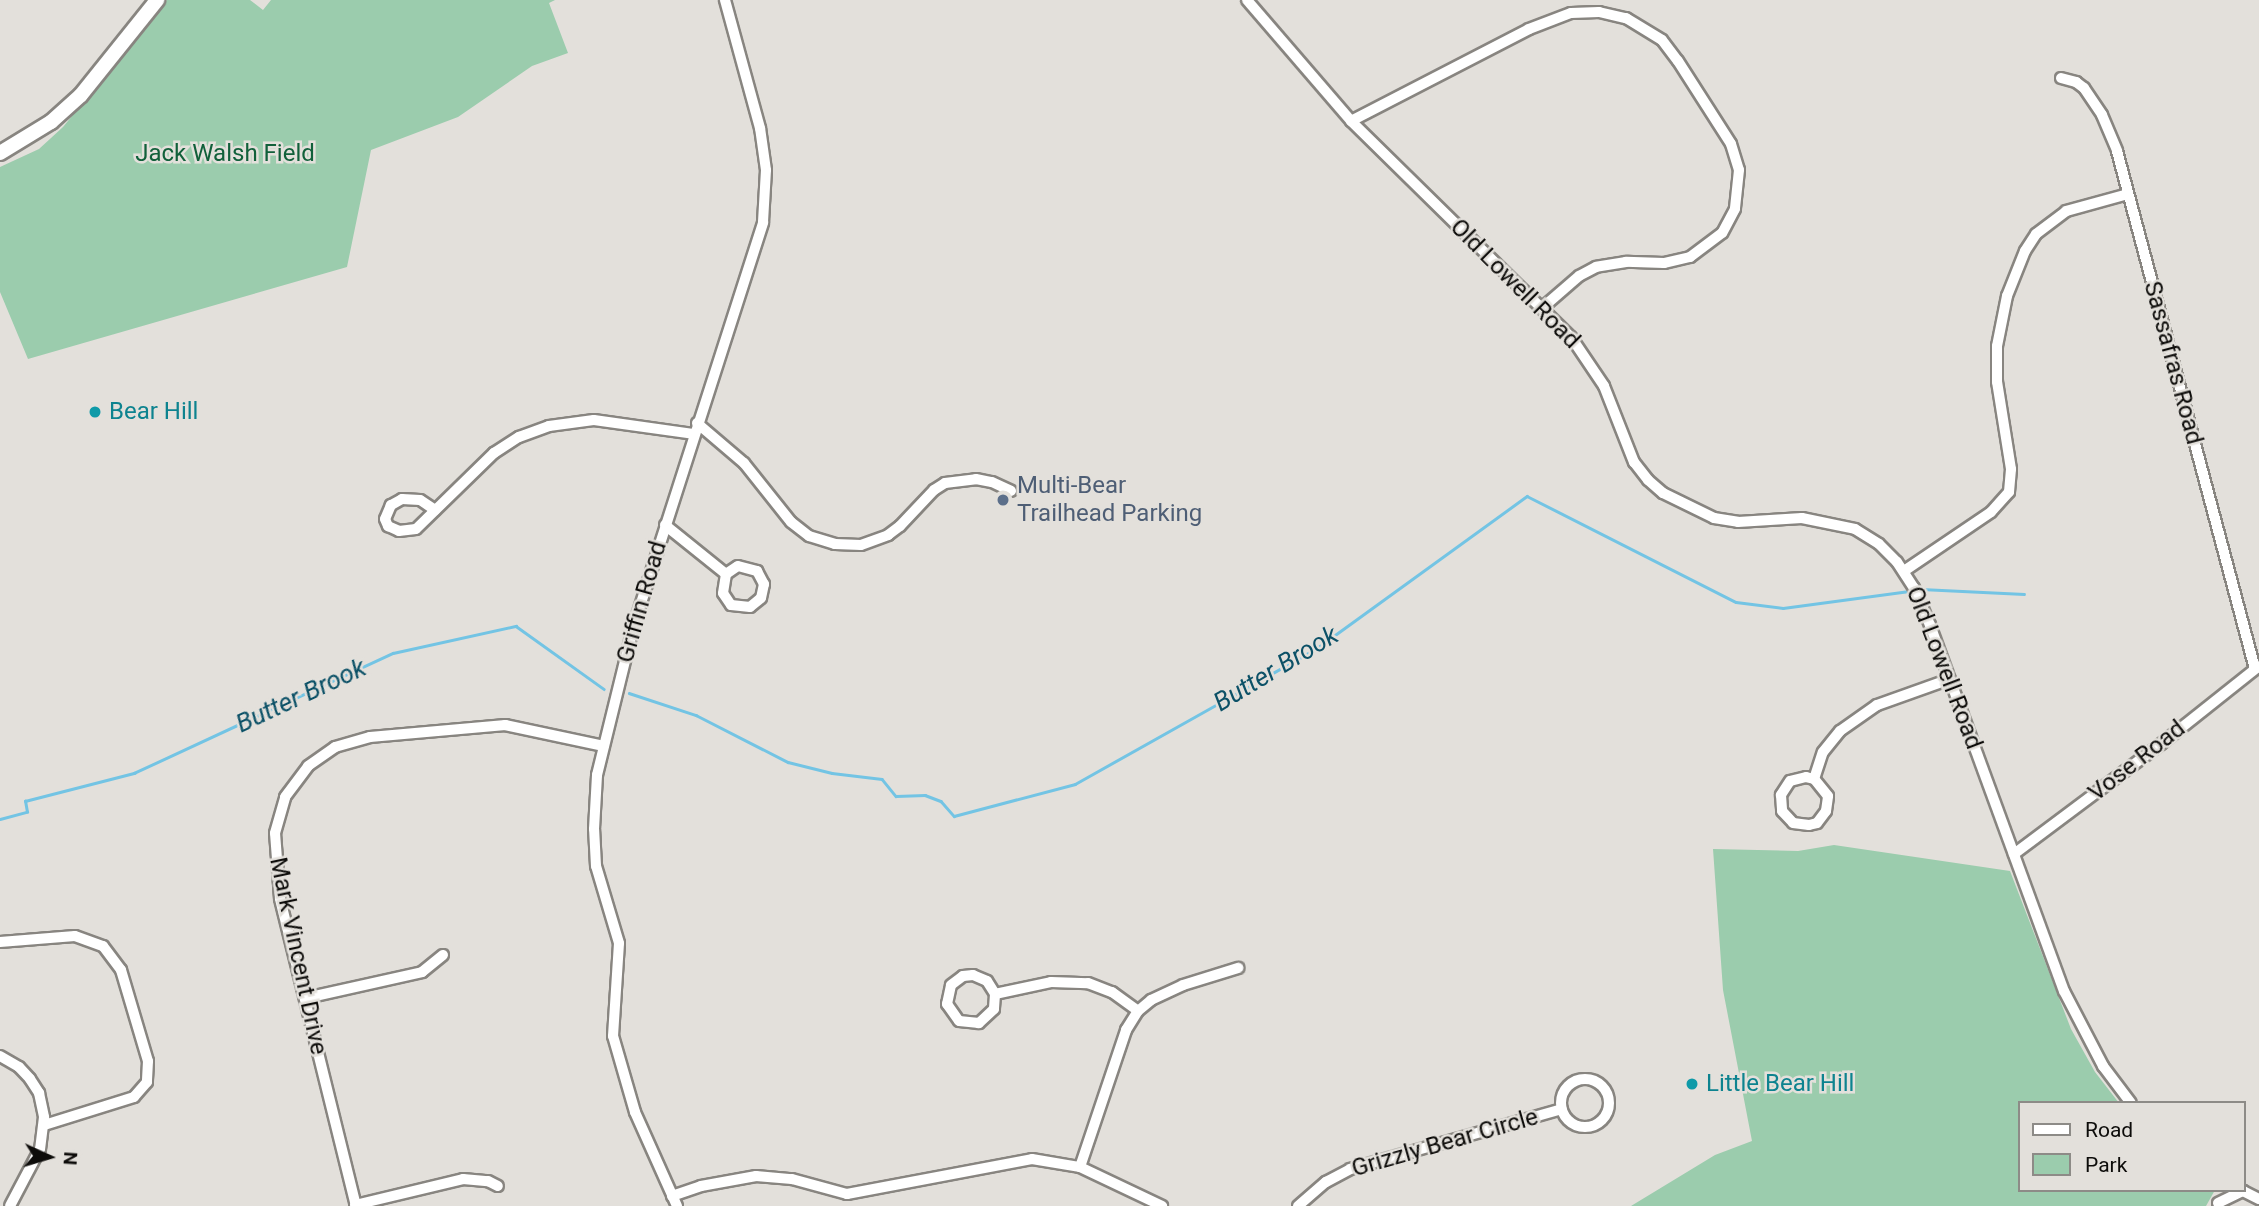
<!DOCTYPE html>
<html>
<head>
<meta charset="utf-8">
<style>
  body { margin:0 }
  #map { position:relative; width:2259px; height:1206px; overflow:hidden; background:#e3e0db; font-family:Roboto,sans-serif }
  div>[style] { position:absolute }
  [style*='--x'] { left:calc(var(--x)*1px); top:calc(var(--y)*1px); width:calc(var(--w)*1px); rotate:calc(var(--a)*1deg) }
  .green>* { inset:0; background:#9bccad }
  .stream>* { height:2.5px; margin:-1.25px; padding:0 1.25px; transform-origin:1.25px; border-radius:1.25px; background:#73c4e4 }
  .roads { filter:drop-shadow(2px 0 #888580) drop-shadow(-2px 0 #888580) drop-shadow(0 2px #888580) drop-shadow(0 -2px #888580) }
  .minor>* { height:10px; margin:-5px; padding:0 5px; transform-origin:5px; border-radius:5px; background:#fff }
  .minor>.ring { margin:-5px; padding:0; box-sizing:content-box; background:none; border:10px solid #fff; border-radius:50% }
  .secondary>* { height:14px; margin:-7px; padding:0 7px; transform-origin:7px; border-radius:7px; background:#fff }
  .dots>* { width:19px; height:19px; translate:-50% -50%; box-sizing:border-box; border:4px solid #e3e0db; border-radius:50% }
  span { translate:-50% -50%; white-space:nowrap; text-align:center; line-height:1.15; -webkit-text-stroke:5px #e3e0db; paint-order:stroke }
  .park-label { font-size:24px; color:#11603a }
  .street-label { font-size:24px; color:#0d0c0a }
  .culture-label { font-size:24px; color:#0d838f }
  .left { translate:0 -50%; text-align:left }
  .service-label { font-size:24px; color:#4e5e75 }
  .water-label { font-size:26px; color:#0c5167; font-style:italic }
  .legend { position:absolute; left:2018px; top:1101px; width:228px; height:91px; box-sizing:border-box; background:#e3e0db; border:2px solid #8d8b87; margin:0; padding:9px 12px; list-style:none; font-size:21px; color:#0d0c0a }
  .legend li { display:flex; align-items:center; gap:14px; height:35px }
  .legend b { width:35px; border:2px solid #8d8b87 }
  .north { position:absolute; left:14px; top:1122px; width:70px; height:70px; -webkit-text-stroke:5px #e3e0db; paint-order:stroke; rotate:94deg; font-size:19px; font-weight:700; line-height:28px; text-align:center; color:#0d0c0a }
  .north::after { content:''; display:block; margin:auto; width:24px; height:32px; background:#0d0c0a; clip-path:polygon(50% 0,100% 100%,50% 72%,0 100%) }
</style>
</head>
<body>
<div id="map">
  <div class="green">
    <div style="clip-path:polygon(167px 0,250px 0,263px 10px,271px 0,555px 0,549px 3px,568px 53px,532px 66px,458px 117px,371px 150px,347px 267px,28px 359px,0 292px,0 167px,39px 149px,63px 127px)"></div>
    <div style="clip-path:polygon(1834px 845px,2010px 871px,2071px 1029px,2095px 1072px,2119px 1103px,2019px 1103px,2019px 1190px,2215px 1190px,2206px 1206px,1631px 1206px,1715px 1155px,1752px 1141px,1723px 990px,1713px 849px,1798px 851px)"></div>
  </div>
  <div class="stream">
    <div style="--x:1921;--y:589;--w:103;--a:2.8"></div>
    <div style="--x:629;--y:693;--w:71;--a:18.2"></div>
    <div style="--x:696;--y:715;--w:103;--a:27.1"></div>
    <div style="--x:788;--y:762;--w:45;--a:14"></div>
    <div style="--x:832;--y:773;--w:50;--a:6.8"></div>
    <div style="--x:882;--y:779;--w:22;--a:51"></div>
    <div style="--x:896;--y:796;--w:29;--a:-2"></div>
    <div style="--x:925;--y:795;--w:17;--a:21"></div>
    <div style="--x:941;--y:801;--w:20;--a:49"></div>
    <div style="--x:954;--y:816;--w:125;--a:-14.8"></div>
    <div style="--x:1075;--y:784;--w:278;--a:-29.3"></div>
    <div style="--x:1317;--y:648;--w:259;--a:-35.9"></div>
    <div style="--x:1527;--y:496;--w:234;--a:26.9"></div>
    <div style="--x:1736;--y:602;--w:47;--a:7.3"></div>
    <div style="--x:1783;--y:608;--w:127;--a:-7.7"></div>
    <div style="--x:0;--y:819;--w:28;--a:-15"></div>
    <div style="--x:27;--y:812;--w:11;--a:-100"></div>
    <div style="--x:25;--y:801;--w:113;--a:-14.4"></div>
    <div style="--x:134;--y:773;--w:285;--a:-24.9"></div>
    <div style="--x:393;--y:653;--w:126;--a:-12.4"></div>
    <div style="--x:516;--y:626;--w:108;--a:35.6"></div>
  </div>
  <div class="roads">
    <div class="minor">
      <div style="--x:1247;--y:0;--w:160;--a:49.3"></div>
      <div style="--x:1351;--y:121;--w:308;--a:44.5"></div>
      <div style="--x:1571;--y:337;--w:59;--a:56"></div>
      <div style="--x:1604;--y:386;--w:82;--a:68.5"></div>
      <div style="--x:1634;--y:462;--w:23;--a:52"></div>
      <div style="--x:1648;--y:480;--w:20;--a:41"></div>
      <div style="--x:1663;--y:493;--w:57;--a:26.1"></div>
      <div style="--x:1714;--y:518;--w:24;--a:9"></div>
      <div style="--x:1738;--y:522;--w:64;--a:-3.6"></div>
      <div style="--x:1802;--y:518;--w:54;--a:11.7"></div>
      <div style="--x:1855;--y:529;--w:28;--a:32"></div>
      <div style="--x:1879;--y:544;--w:25;--a:45"></div>
      <div style="--x:1897;--y:562;--w:31;--a:57"></div>
      <div style="--x:1914;--y:588;--w:40;--a:66.6"></div>
      <div style="--x:1930;--y:625;--w:390;--a:69.9"></div>
      <div style="--x:2064;--y:991;--w:85;--a:62.5"></div>
      <div style="--x:2103;--y:1066;--w:46;--a:52.9"></div>
      <div style="--x:2061;--y:78;--w:16;--a:15"></div>
      <div style="--x:2076;--y:82;--w:10;--a:37"></div>
      <div style="--x:2084;--y:88;--w:32;--a:56"></div>
      <div style="--x:2102;--y:115;--w:39;--a:67"></div>
      <div style="--x:2117;--y:151;--w:536;--a:75.08"></div>
      <div style="--x:1351;--y:121;--w:200;--a:-27.3"></div>
      <div style="--x:1529;--y:29;--w:45;--a:-20.9"></div>
      <div style="--x:1571;--y:13;--w:28;--a:-2"></div>
      <div style="--x:1599;--y:12;--w:28;--a:13"></div>
      <div style="--x:1626;--y:18;--w:42;--a:31.4"></div>
      <div style="--x:1662;--y:40;--w:26;--a:53"></div>
      <div style="--x:1678;--y:61;--w:98;--a:57.4"></div>
      <div style="--x:1731;--y:144;--w:27;--a:73"></div>
      <div style="--x:1739;--y:170;--w:39;--a:96"></div>
      <div style="--x:1735;--y:209;--w:27;--a:118"></div>
      <div style="--x:1722;--y:233;--w:40;--a:143"></div>
      <div style="--x:1690;--y:257;--w:27;--a:167"></div>
      <div style="--x:1664;--y:263;--w:38;--a:-178"></div>
      <div style="--x:1626;--y:262;--w:30;--a:171"></div>
      <div style="--x:1596;--y:267;--w:19;--a:152"></div>
      <div style="--x:1579;--y:276;--w:49;--a:139.1"></div>
      <div style="--x:697;--y:423;--w:62;--a:40.4"></div>
      <div style="--x:744;--y:463;--w:75;--a:51.5"></div>
      <div style="--x:791;--y:522;--w:23;--a:38"></div>
      <div style="--x:809;--y:536;--w:27;--a:17"></div>
      <div style="--x:835;--y:544;--w:26;--a:2"></div>
      <div style="--x:861;--y:545;--w:29;--a:-20"></div>
      <div style="--x:888;--y:535;--w:15;--a:-37"></div>
      <div style="--x:900;--y:526;--w:50;--a:-46.6"></div>
      <div style="--x:934;--y:490;--w:13;--a:-32"></div>
      <div style="--x:945;--y:483;--w:31;--a:-7"></div>
      <div style="--x:976;--y:479;--w:16;--a:11"></div>
      <div style="--x:992;--y:482;--w:21;--a:25"></div>
      <div style="--x:435;--y:510;--w:18;--a:-146"></div>
      <div style="--x:420;--y:500;--w:18;--a:-177"></div>
      <div style="--x:402;--y:499;--w:13;--a:151"></div>
      <div style="--x:391;--y:505;--w:15;--a:113"></div>
      <div style="--x:385;--y:519;--w:8;--a:67"></div>
      <div style="--x:388;--y:526;--w:12;--a:24"></div>
      <div style="--x:399;--y:531;--w:17;--a:-7"></div>
      <div style="--x:416;--y:529;--w:109;--a:-44.3"></div>
      <div style="--x:494;--y:453;--w:30;--a:-33"></div>
      <div style="--x:519;--y:437;--w:32;--a:-20"></div>
      <div style="--x:549;--y:426;--w:45;--a:-7.6"></div>
      <div style="--x:594;--y:420;--w:100;--a:8"></div>
      <div style="--x:665;--y:525;--w:78;--a:38.8"></div>
      <div style="--x:726;--y:574;--w:14;--a:-34"></div>
      <div style="--x:738;--y:566;--w:20;--a:15"></div>
      <div style="--x:757;--y:571;--w:15;--a:62"></div>
      <div style="--x:764;--y:584;--w:14;--a:102"></div>
      <div style="--x:761;--y:598;--w:14;--a:141"></div>
      <div style="--x:750;--y:607;--w:19;--a:-174"></div>
      <div style="--x:731;--y:605;--w:14;--a:-124"></div>
      <div style="--x:723;--y:593;--w:19;--a:-81"></div>
      <div style="--x:1904;--y:571;--w:105;--a:-34.1"></div>
      <div style="--x:1991;--y:512;--w:27;--a:-48"></div>
      <div style="--x:2009;--y:492;--w:23;--a:-85"></div>
      <div style="--x:2011;--y:469;--w:88;--a:-99.1"></div>
      <div style="--x:1997;--y:382;--w:36;--a:-90"></div>
      <div style="--x:1997;--y:346;--w:51;--a:-78.7"></div>
      <div style="--x:2007;--y:296;--w:48;--a:-68.2"></div>
      <div style="--x:2025;--y:251;--w:20;--a:-57"></div>
      <div style="--x:2036;--y:234;--w:38;--a:-37"></div>
      <div style="--x:2066;--y:211;--w:64;--a:-15.3"></div>
      <div style="--x:1814;--y:779;--w:8;--a:-166"></div>
      <div style="--x:1806;--y:777;--w:16;--a:166"></div>
      <div style="--x:1790;--y:781;--w:17;--a:123"></div>
      <div style="--x:1781;--y:795;--w:16;--a:86"></div>
      <div style="--x:1782;--y:811;--w:16;--a:47"></div>
      <div style="--x:1793;--y:823;--w:16;--a:7"></div>
      <div style="--x:1809;--y:825;--w:8;--a:-14"></div>
      <div style="--x:1817;--y:823;--w:15;--a:-53"></div>
      <div style="--x:1826;--y:811;--w:15;--a:-82"></div>
      <div style="--x:1828;--y:796;--w:22;--a:-129"></div>
      <div style="--x:1814;--y:779;--w:28;--a:-72"></div>
      <div style="--x:1823;--y:752;--w:27;--a:-51"></div>
      <div style="--x:1840;--y:731;--w:45;--a:-35.1"></div>
      <div style="--x:1877;--y:705;--w:77;--a:-19.6"></div>
      <div style="--x:2014;--y:854;--w:184;--a:-36.8"></div>
      <div style="--x:2161;--y:744;--w:125;--a:-38.5"></div>
      <div style="--x:0;--y:942;--w:75;--a:-4.6"></div>
      <div style="--x:75;--y:936;--w:30;--a:20"></div>
      <div style="--x:103;--y:946;--w:30;--a:53"></div>
      <div style="--x:121;--y:970;--w:95;--a:73.5"></div>
      <div style="--x:148;--y:1061;--w:21;--a:93"></div>
      <div style="--x:147;--y:1082;--w:20;--a:131"></div>
      <div style="--x:134;--y:1097;--w:94;--a:162.7"></div>
      <div style="--x:995;--y:994;--w:15;--a:94"></div>
      <div style="--x:994;--y:1009;--w:21;--a:137"></div>
      <div style="--x:979;--y:1023;--w:20;--a:-174"></div>
      <div style="--x:959;--y:1021;--w:21;--a:-125"></div>
      <div style="--x:947;--y:1004;--w:19;--a:-78"></div>
      <div style="--x:951;--y:985;--w:15;--a:-37"></div>
      <div style="--x:963;--y:976;--w:10;--a:-6"></div>
      <div style="--x:973;--y:975;--w:15;--a:23"></div>
      <div style="--x:987;--y:981;--w:15;--a:58"></div>
      <div style="--x:995;--y:994;--w:57;--a:-12.1"></div>
      <div style="--x:1051;--y:982;--w:37;--a:2"></div>
      <div style="--x:1088;--y:983;--w:26;--a:21"></div>
      <div style="--x:1112;--y:992;--w:32;--a:36"></div>
      <div style="--x:306;--y:998;--w:119;--a:-12.6"></div>
      <div style="--x:422;--y:972;--w:27;--a:-39"></div>
      <div style="--x:0;--y:1056;--w:22;--a:30"></div>
      <div style="--x:19;--y:1067;--w:16;--a:47"></div>
      <div style="--x:30;--y:1079;--w:17;--a:57"></div>
      <div style="--x:39;--y:1093;--w:25;--a:78"></div>
      <div style="--x:44;--y:1117;--w:32;--a:97"></div>
      <div style="--x:40;--y:1149;--w:64;--a:117.8"></div>
      <div class="ring" style="left:1561px;top:1079px;width:38px;height:38px"></div>
      <div style="--x:1080;--y:1167;--w:145;--a:-71.4"></div>
      <div style="--x:1126;--y:1030;--w:22;--a:-58"></div>
      <div style="--x:1138;--y:1011;--w:17;--a:-40"></div>
      <div style="--x:1151;--y:1000;--w:35;--a:-25"></div>
      <div style="--x:1183;--y:985;--w:58;--a:-17.2"></div>
      <div style="--x:2241;--y:1190;--w:20;--a:27"></div>
      <div style="--x:672;--y:1196;--w:31;--a:-19"></div>
      <div style="--x:701;--y:1186;--w:56;--a:-10.3"></div>
      <div style="--x:756;--y:1176;--w:36;--a:5"></div>
      <div style="--x:792;--y:1179;--w:57;--a:15.3"></div>
      <div style="--x:847;--y:1194;--w:188;--a:-10.7"></div>
      <div style="--x:1032;--y:1159;--w:49;--a:9.5"></div>
      <div style="--x:1080;--y:1167;--w:91;--a:25.4"></div>
      <div style="--x:2218;--y:1203;--w:28;--a:-26"></div>
      <div style="--x:355;--y:1205;--w:111;--a:-13.5"></div>
      <div style="--x:463;--y:1179;--w:25;--a:5"></div>
      <div style="--x:488;--y:1181;--w:11;--a:27"></div>
      <div style="--x:356;--y:1206;--w:317;--a:-103.9"></div>
      <div style="--x:280;--y:898;--w:65;--a:-94.4"></div>
      <div style="--x:275;--y:833;--w:37;--a:-74"></div>
      <div style="--x:285;--y:797;--w:39;--a:-53"></div>
      <div style="--x:308;--y:766;--w:33;--a:-35"></div>
      <div style="--x:335;--y:747;--w:36;--a:-16"></div>
      <div style="--x:370;--y:737;--w:136;--a:-5.1"></div>
      <div style="--x:505;--y:725;--w:101;--a:12"></div>
      <div style="--x:677;--y:1206;--w:103;--a:-114.1"></div>
      <div style="--x:635;--y:1112;--w:79;--a:-106.1"></div>
      <div style="--x:613;--y:1036;--w:93;--a:-86.3"></div>
      <div style="--x:619;--y:943;--w:80;--a:-106.6"></div>
      <div style="--x:596;--y:866;--w:37;--a:-93"></div>
      <div style="--x:594;--y:829;--w:54;--a:-86.8"></div>
      <div style="--x:597;--y:775;--w:151;--a:-76.2"></div>
      <div style="--x:633;--y:628;--w:426;--a:-72.2"></div>
      <div style="--x:763;--y:222;--w:52;--a:-86.7"></div>
      <div style="--x:766;--y:170;--w:42;--a:-98.1"></div>
      <div style="--x:760;--y:128;--w:133;--a:-105.3"></div>
      <div style="--x:1298;--y:1206;--w:37;--a:-41"></div>
      <div style="--x:1326;--y:1182;--w:27;--a:-28"></div>
      <div style="--x:1350;--y:1169;--w:220;--a:-15.8"></div>
    </div>
    <div class="secondary">
      <div style="--x:0;--y:153;--w:60;--a:-31.3"></div>
      <div style="--x:51;--y:122;--w:40;--a:-42"></div>
      <div style="--x:81;--y:95;--w:122;--a:-51.3"></div>
    </div>
  </div>
  <div class="dots">
    <div style="left:95px;top:412px;background:#0f9aa8"></div>
    <div style="left:1003px;top:500px;background:#5c6f8a"></div>
    <div style="left:1692px;top:1084px;background:#0f9aa8"></div>
  </div>
  <div class="park-label">
    <span style="left:225px;top:154px">Jack Walsh Field</span>
  </div>
  <div class="street-label">
    <span style="left:1515px;top:284px;rotate:45deg">Old Lowell Road</span>
    <span style="left:2173px;top:363px;rotate:75deg">Sassafras Road</span>
    <span style="left:642px;top:602px;rotate:-74deg">Griffin Road</span>
    <span style="left:1944px;top:668px;rotate:69deg">Old Lowell Road</span>
    <span style="left:2137px;top:761px;rotate:-38deg">Vose Road</span>
    <span style="left:298px;top:956px;rotate:78deg">Mark Vincent Drive</span>
    <span style="left:1445px;top:1143px;rotate:-16deg">Grizzly Bear Circle</span>
  </div>
  <div class="culture-label">
    <span class="left" style="left:109px;top:412px">Bear Hill</span>
    <span class="left" style="left:1706px;top:1084px">Little Bear Hill</span>
  </div>
  <div class="service-label">
    <span class="left" style="left:1017px;top:500px">Multi-Bear<br>Trailhead Parking</span>
  </div>
  <div class="water-label">
    <span style="left:1276px;top:669px;rotate:-31deg">Butter Brook</span>
    <span style="left:301px;top:696px;rotate:-25deg">Butter Brook</span>
  </div>
  <ul class="legend">
  <li><b style="height:9px;background:#fff"></b>Road</li>
  <li><b style="height:19px;background:#9bccad"></b>Park</li>
  </ul>
  <div class="north">N</div>
</div>
</body>
</html>
